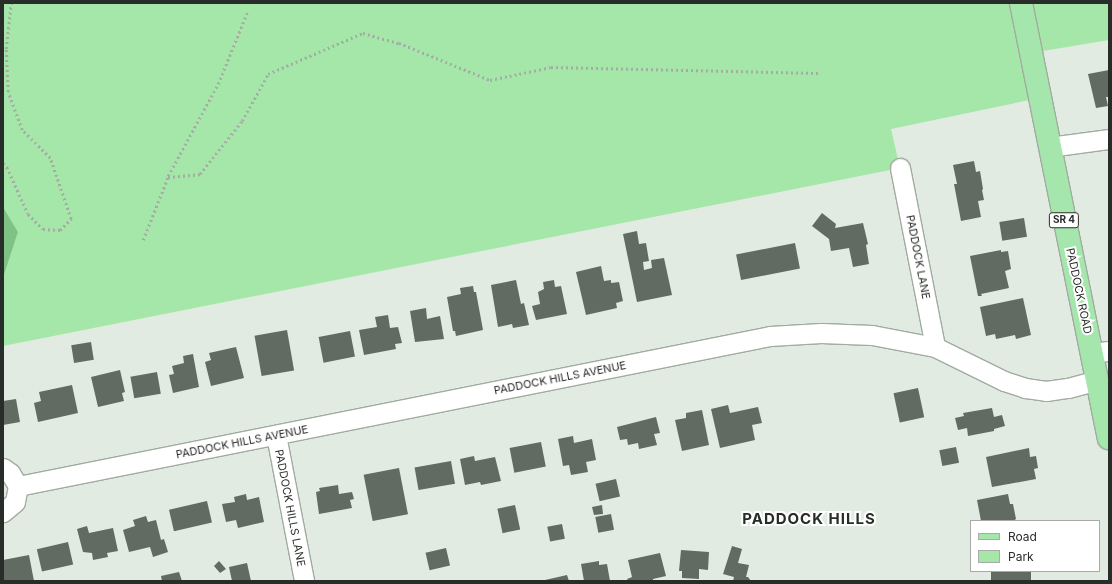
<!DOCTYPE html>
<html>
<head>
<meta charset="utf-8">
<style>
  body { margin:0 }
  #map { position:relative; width:1112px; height:584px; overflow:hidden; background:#e1ebe1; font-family:Inter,sans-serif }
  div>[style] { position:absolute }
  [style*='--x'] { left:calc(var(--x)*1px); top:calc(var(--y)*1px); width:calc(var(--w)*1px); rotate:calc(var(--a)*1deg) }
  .green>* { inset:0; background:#a4e7a8 }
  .forest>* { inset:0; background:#7fc384 }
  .building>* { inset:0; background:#626b62; transform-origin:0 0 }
  .path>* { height:2.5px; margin-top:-1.25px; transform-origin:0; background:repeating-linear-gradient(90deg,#a4aca4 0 2px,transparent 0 5px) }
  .roads { filter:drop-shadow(1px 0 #a1aba1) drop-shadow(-1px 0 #a1aba1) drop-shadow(0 1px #a1aba1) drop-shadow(0 -1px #a1aba1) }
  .street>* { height:19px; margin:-9.5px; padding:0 9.5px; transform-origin:9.5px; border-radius:9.5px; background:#fff }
  .primary>* { height:22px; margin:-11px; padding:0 11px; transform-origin:11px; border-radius:11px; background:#a4e6ac }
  span { translate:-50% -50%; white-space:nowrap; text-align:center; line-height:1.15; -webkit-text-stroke:4px #fff; paint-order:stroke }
  .shield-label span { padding:1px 3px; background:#fff; border:1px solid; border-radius:3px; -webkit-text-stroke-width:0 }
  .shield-label { font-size:10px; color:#292d29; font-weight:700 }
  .street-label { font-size:11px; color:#292d29 }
  .district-label { font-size:15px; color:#292d29; font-weight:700; letter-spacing:1px }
  .frame { position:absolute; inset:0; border:4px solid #292d29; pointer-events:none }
  .legend { position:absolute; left:970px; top:520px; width:130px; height:52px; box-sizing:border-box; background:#fff; border:1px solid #a9aba9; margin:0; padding:5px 7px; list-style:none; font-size:12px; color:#292d29 }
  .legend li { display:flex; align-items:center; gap:8px; height:20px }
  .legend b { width:20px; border:1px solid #a9aba9 }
</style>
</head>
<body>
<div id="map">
  <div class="green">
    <div style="clip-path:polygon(3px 3px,1109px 3px,1109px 40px,1031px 53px,1039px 98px,891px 129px,900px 168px,3px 346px,3px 278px,18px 232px,3px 207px)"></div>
  </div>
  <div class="forest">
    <div style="clip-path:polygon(3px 207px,18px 232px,3px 278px)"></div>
  </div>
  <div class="building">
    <div style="clip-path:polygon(1109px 70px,1109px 97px,1106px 97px,1108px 106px,1096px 108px,1088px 74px)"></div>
    <div style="clip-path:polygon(974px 161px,976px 172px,980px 171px,983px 189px,982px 190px,984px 200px,978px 201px,981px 217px,961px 221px,954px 184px,957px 184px,953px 165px)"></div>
    <div style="clip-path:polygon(822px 213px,836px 224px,835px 228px,863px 223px,868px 244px,866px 245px,869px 264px,853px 267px,849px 248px,831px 251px,829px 239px,812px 226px)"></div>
    <div style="left:1024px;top:218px;width:19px;height:25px;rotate:81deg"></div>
    <div style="clip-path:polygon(637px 231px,639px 244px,646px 243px,649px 261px,643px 262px,644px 270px,652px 268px,651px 260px,664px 258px,672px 295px,637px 302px,623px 234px)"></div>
    <div style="left:795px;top:243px;width:26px;height:60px;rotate:79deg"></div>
    <div style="clip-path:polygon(1001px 250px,1001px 252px,1008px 251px,1011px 269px,1005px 271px,1009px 288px,981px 294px,982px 296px,978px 296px,970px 256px)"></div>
    <div style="clip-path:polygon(601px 266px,604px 281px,611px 280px,611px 283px,619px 282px,623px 301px,616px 303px,617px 308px,586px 315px,576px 272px)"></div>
    <div style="clip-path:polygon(516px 280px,521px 304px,524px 303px,529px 325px,513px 328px,512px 324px,498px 327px,491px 285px)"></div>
    <div style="clip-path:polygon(554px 280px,555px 287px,561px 286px,567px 314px,536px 320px,532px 306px,540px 304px,538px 292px,544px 289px,543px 282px)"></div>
    <div style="clip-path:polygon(473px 286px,474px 292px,476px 292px,483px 330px,456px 336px,455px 331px,453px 331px,447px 297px,461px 294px,460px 288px)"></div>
    <div style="clip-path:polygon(1023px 298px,1031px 335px,1016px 339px,1015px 335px,996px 339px,995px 334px,986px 336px,980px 307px)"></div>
    <div style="clip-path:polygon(426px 308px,427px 319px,440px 316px,444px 339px,415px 342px,410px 311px)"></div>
    <div style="clip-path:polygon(388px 315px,390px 328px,398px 327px,402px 343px,395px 344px,396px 349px,364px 355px,359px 330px,377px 327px,375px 317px)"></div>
    <div style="left:287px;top:330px;width:41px;height:33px;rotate:80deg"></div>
    <div style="left:350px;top:331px;width:26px;height:32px;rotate:79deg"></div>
    <div style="left:91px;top:342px;width:18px;height:20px;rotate:81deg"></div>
    <div style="clip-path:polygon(236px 347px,244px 378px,211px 386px,205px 362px,211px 360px,209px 353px)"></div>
    <div style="clip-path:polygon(193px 354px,199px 387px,173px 393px,169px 375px,174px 374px,172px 366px,184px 363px,183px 356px)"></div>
    <div style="clip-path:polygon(120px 370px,125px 392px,122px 393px,124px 401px,98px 407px,91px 377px)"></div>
    <div style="left:157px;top:372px;width:22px;height:27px;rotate:80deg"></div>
    <div style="clip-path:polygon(72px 385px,78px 413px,38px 422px,34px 403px,41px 401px,39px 392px)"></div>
    <div style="left:918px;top:388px;width:30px;height:25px;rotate:78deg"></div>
    <div style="clip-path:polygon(16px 399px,20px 422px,3px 425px,3px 401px)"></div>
    <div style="clip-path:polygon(728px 405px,730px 413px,758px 407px,762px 423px,752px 425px,755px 440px,720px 448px,711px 409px)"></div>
    <div style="clip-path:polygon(992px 408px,994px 417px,1002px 415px,1005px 426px,994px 429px,994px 431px,968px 436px,967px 428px,958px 430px,955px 418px,964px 416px,963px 413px)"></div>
    <div style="clip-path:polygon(702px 410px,709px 445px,682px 451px,675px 420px,686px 418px,686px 413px)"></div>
    <div style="clip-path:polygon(656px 417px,660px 433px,654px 434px,657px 445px,639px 449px,638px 443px,628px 445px,627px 439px,620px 440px,617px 427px)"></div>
    <div style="clip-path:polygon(573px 436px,574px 443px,592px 439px,596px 460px,586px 462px,588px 472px,571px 475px,569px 465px,563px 466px,558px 439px)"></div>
    <div style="left:541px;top:442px;width:25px;height:32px;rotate:79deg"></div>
    <div style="left:956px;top:447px;width:16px;height:17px;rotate:79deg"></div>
    <div style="clip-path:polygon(1029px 448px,1030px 457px,1036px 456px,1038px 468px,1034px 469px,1036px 479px,992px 487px,986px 457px)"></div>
    <div style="clip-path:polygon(474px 456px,475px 461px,495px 457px,501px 481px,481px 485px,480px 482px,465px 485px,460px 459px)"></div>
    <div style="left:451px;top:461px;width:23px;height:37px;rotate:80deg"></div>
    <div style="left:399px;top:468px;width:47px;height:36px;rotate:79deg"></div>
    <div style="left:616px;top:479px;width:18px;height:21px;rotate:77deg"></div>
    <div style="clip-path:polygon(338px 485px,339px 494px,352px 492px,354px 499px,350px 500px,352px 508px,319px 514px,316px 492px,320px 491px,319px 488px)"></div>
    <div style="clip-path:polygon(246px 494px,247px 500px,259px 497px,264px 522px,238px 528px,236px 520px,226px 522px,222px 504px,235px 502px,234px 497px)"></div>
    <div style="clip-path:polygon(1008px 494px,1010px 504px,1013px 504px,1016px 519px,1013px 521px,981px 521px,977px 500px)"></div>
    <div style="left:207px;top:501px;width:22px;height:39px;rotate:77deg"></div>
    <div style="left:515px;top:505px;width:25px;height:18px;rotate:78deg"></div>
    <div style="clip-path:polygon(602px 505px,603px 514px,594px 515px,592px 507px)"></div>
    <div style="left:611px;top:514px;width:16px;height:16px;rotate:79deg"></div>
    <div style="clip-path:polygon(146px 516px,148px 522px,156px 520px,161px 540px,164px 539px,168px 552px,153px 557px,150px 547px,129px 552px,123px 530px,135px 526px,133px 520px)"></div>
    <div style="left:562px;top:524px;width:15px;height:15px;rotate:79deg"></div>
    <div style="clip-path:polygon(87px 526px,89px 533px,113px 528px,118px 551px,107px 553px,108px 557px,93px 560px,92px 553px,83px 552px,77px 529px)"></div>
    <div style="left:68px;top:542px;width:23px;height:32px;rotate:77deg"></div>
    <div style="clip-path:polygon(732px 546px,742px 549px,738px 563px,749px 565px,746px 577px,748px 577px,751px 581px,733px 581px,734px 577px,723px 574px)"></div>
    <div style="left:446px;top:548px;width:18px;height:21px;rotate:77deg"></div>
    <div style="clip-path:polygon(681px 550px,709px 552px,708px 570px,699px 569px,699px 579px,682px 578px,682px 571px,679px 571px)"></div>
    <div style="clip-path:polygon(660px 553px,666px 576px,653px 579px,653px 581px,628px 581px,627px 579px,632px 577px,628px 560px)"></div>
    <div style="clip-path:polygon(29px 555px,34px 581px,3px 581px,3px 560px)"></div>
    <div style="clip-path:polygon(219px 561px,226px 569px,220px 573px,214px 566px)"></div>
    <div style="clip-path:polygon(599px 561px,599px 565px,607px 564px,610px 581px,584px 581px,581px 564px)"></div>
    <div style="clip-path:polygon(247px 563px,251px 581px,232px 581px,229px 567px)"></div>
    <div style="left:991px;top:571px;width:40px;height:10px"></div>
    <div style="clip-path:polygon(179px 572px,182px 581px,162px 581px,161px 576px)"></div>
    <div style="clip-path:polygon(567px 575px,569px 581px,545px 581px,545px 580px)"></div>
  </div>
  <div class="path">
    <div style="--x:3;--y:163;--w:6;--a:45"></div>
    <div style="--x:7;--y:167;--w:51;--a:65.9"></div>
    <div style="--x:28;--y:214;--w:21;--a:45"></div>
    <div style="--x:43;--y:229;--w:17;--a:3"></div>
    <div style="--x:60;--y:230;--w:16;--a:-45"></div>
    <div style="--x:71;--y:219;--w:65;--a:-109"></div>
    <div style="--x:50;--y:158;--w:40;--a:-135"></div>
    <div style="--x:22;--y:130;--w:40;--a:-110.2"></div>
    <div style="--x:8;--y:92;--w:43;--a:-92.7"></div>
    <div style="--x:6;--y:49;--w:46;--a:-83.8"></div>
    <div style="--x:168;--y:176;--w:105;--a:-61.5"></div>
    <div style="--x:218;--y:84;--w:77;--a:-67.8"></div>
    <div style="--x:143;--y:240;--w:68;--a:-68.4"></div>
    <div style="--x:168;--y:177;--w:32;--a:-5"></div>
    <div style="--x:200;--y:174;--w:68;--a:-51.6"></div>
    <div style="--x:242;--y:121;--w:54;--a:-61"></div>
    <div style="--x:268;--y:74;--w:103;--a:-23.3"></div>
    <div style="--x:363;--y:33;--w:37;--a:16"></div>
    <div style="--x:399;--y:43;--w:98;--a:22.1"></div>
    <div style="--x:490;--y:80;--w:62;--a:-12"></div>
    <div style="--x:551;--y:67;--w:268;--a:1.3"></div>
  </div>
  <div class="roads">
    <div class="street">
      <div style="--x:1049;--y:147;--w:61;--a:-7.6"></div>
      <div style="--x:900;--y:168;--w:182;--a:78.9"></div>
      <div style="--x:1092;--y:353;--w:17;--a:-7"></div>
      <div style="--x:276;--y:435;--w:149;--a:79.1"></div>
      <div style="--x:3;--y:468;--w:9;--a:36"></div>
      <div style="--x:10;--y:473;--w:15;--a:58"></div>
      <div style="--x:18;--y:486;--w:16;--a:101"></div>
      <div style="--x:15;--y:502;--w:16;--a:140"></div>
      <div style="--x:18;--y:486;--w:767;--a:-11.28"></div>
      <div style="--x:770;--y:336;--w:51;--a:-3.4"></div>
      <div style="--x:821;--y:333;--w:51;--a:2.2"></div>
      <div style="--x:872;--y:335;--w:64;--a:10.8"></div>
      <div style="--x:935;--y:347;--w:77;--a:26.2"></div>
      <div style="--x:1004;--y:381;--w:22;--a:18"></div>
      <div style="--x:1025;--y:388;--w:21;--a:8"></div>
      <div style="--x:1046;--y:391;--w:22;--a:-8"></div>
      <div style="--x:1068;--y:388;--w:30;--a:-15"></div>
    </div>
    <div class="primary">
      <div style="--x:1021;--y:3;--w:444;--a:78.6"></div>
    </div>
  </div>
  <div class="shield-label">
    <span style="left:1064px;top:220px">SR 4</span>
  </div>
  <div class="street-label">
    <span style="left:918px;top:257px;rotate:79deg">PADDOCK LANE</span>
    <span style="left:1079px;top:291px;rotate:78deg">PADDOCK ROAD</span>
    <span style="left:560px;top:378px;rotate:-11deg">PADDOCK HILLS AVENUE</span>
    <span style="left:242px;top:442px;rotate:-11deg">PADDOCK HILLS AVENUE</span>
    <span style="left:290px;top:508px;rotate:79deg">PADDOCK HILLS LANE</span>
  </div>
  <div class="district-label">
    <span style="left:809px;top:519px">PADDOCK HILLS</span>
  </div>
  <div class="frame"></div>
  <ul class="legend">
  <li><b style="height:5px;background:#a4e6ac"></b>Road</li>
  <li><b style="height:11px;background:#a4e7a8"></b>Park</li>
  </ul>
</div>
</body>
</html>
